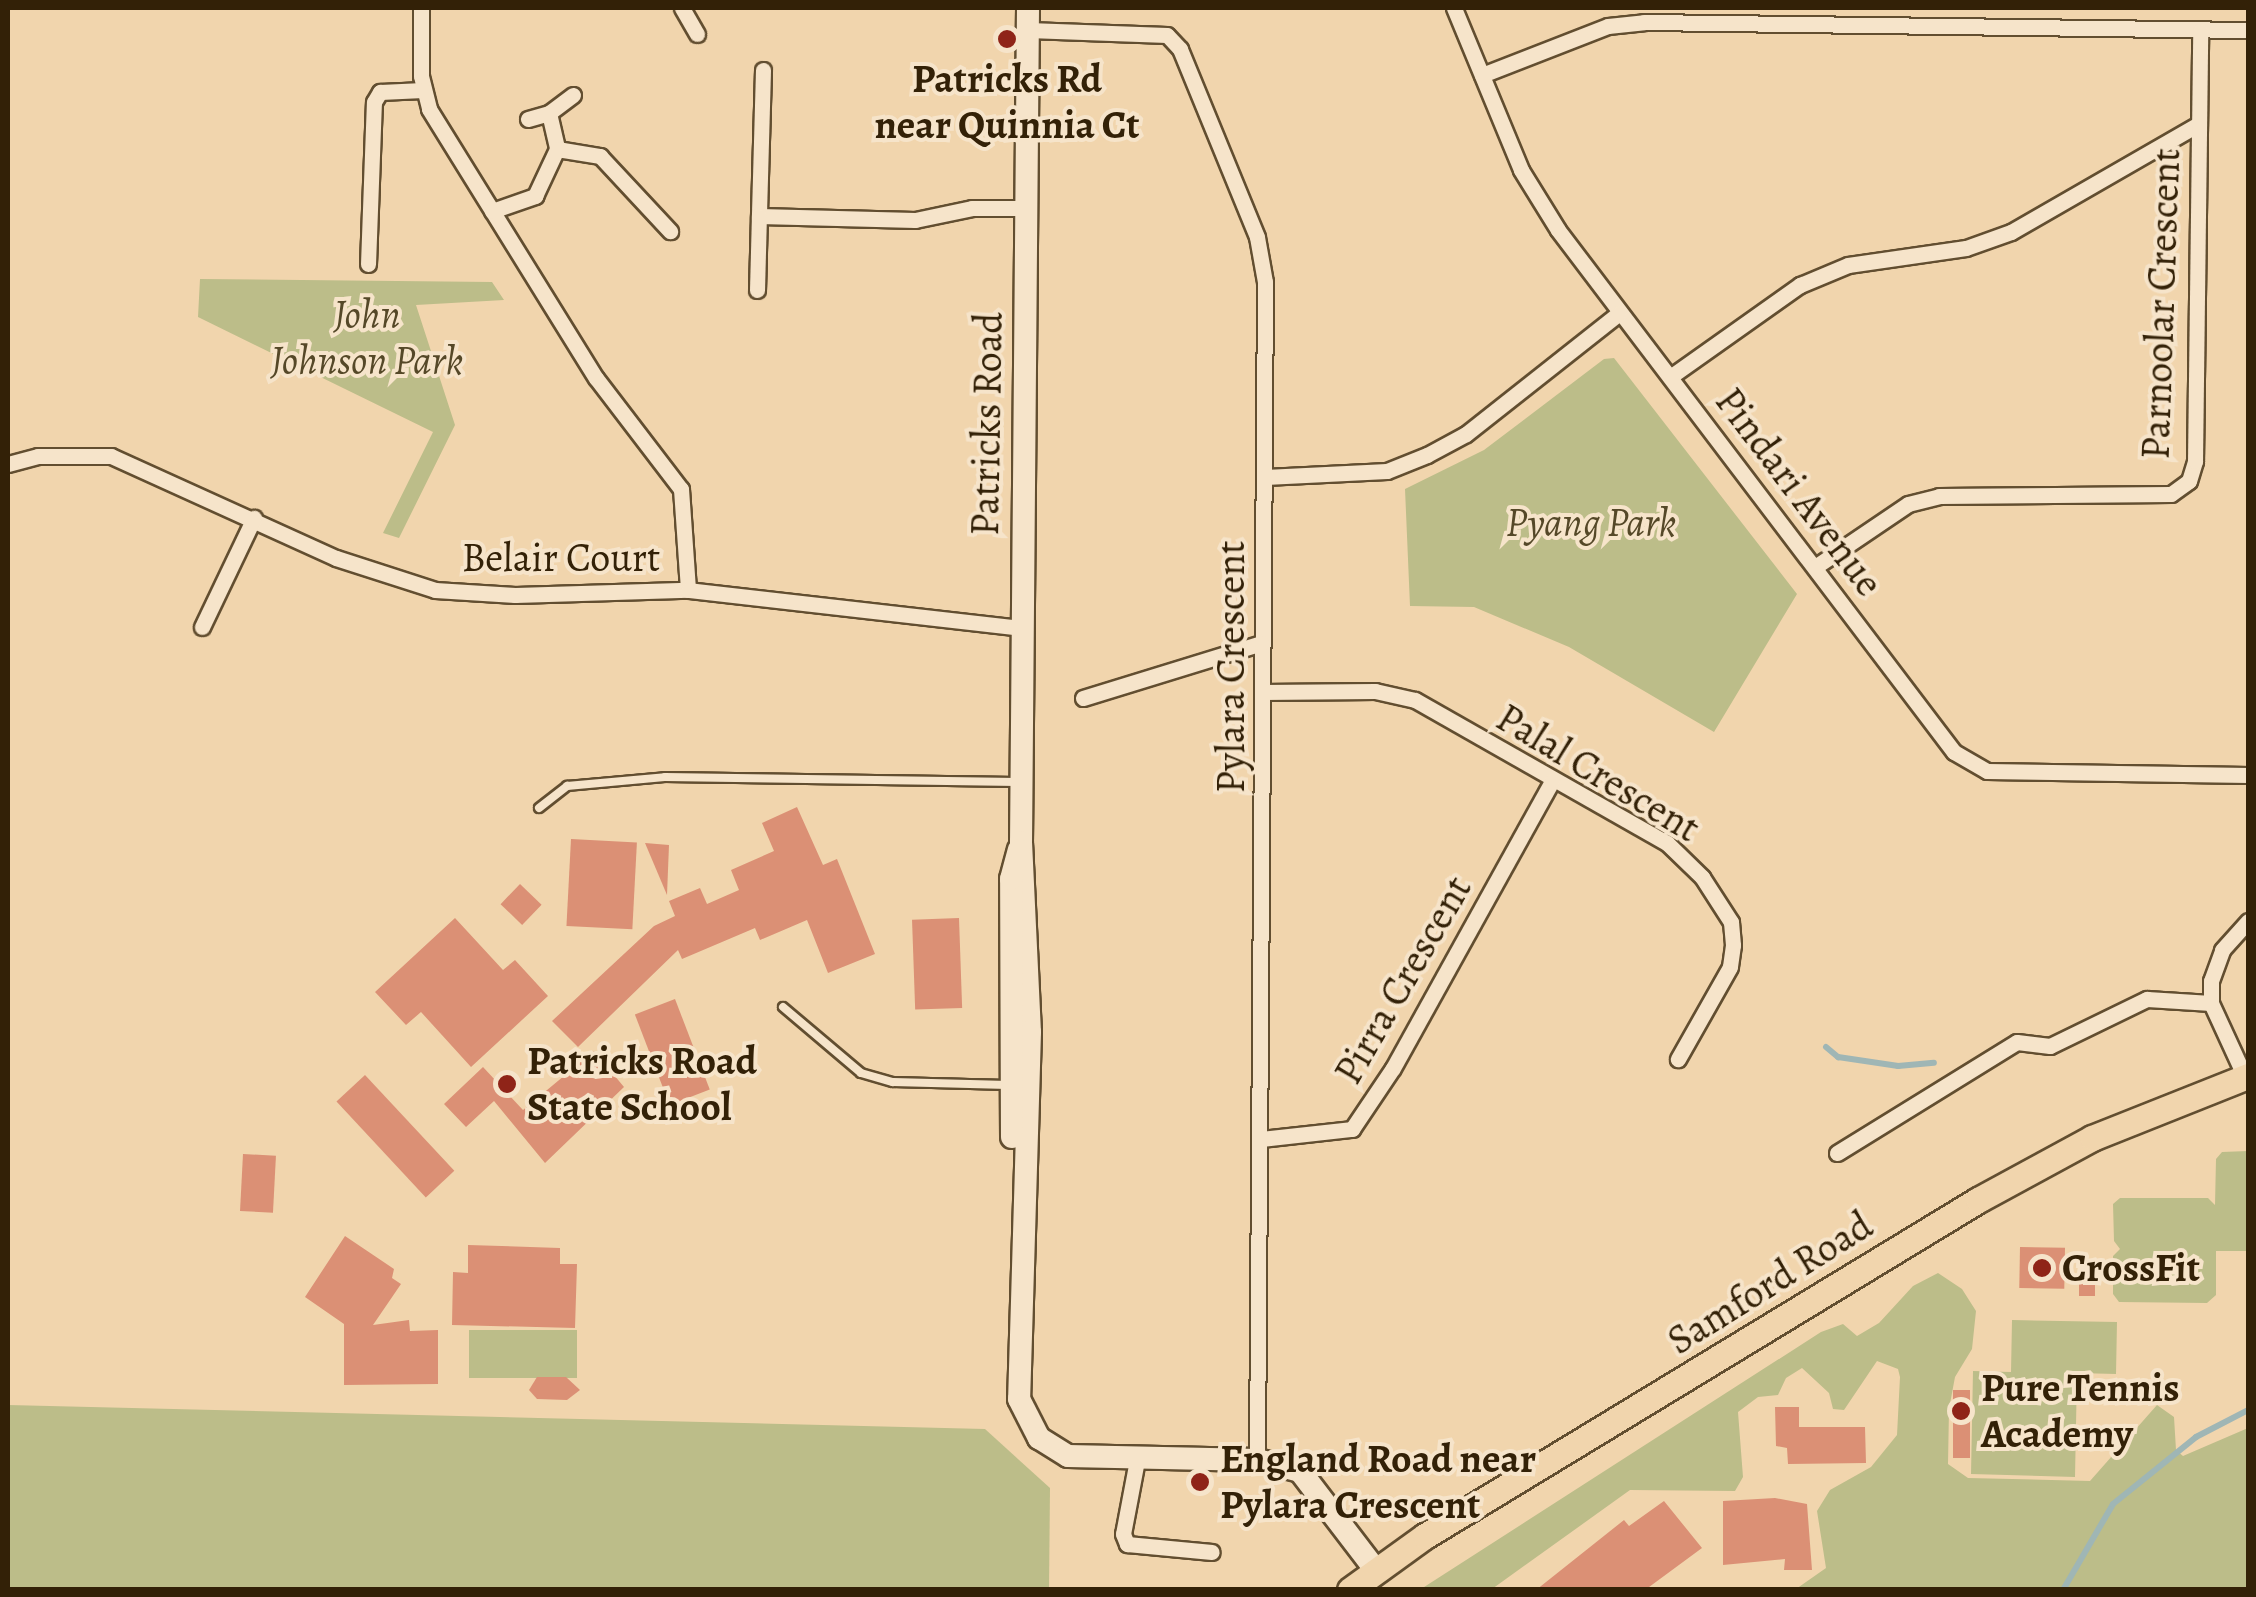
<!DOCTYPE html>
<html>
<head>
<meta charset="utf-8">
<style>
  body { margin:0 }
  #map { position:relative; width:2256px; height:1597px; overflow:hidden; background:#f1d5ad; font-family:Alegreya,serif }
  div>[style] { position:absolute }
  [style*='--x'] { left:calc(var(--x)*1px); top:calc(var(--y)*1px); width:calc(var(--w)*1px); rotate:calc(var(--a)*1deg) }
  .green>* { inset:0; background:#bcbd89; transform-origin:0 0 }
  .stream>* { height:6px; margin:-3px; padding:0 3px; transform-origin:3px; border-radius:3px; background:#9fb6b5 }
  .building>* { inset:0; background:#db9075; transform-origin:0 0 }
  .roads { filter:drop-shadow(2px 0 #624e30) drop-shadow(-2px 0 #624e30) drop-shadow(0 2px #624e30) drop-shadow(0 -2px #624e30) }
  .lane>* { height:8px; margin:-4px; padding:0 4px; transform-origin:4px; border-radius:4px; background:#f6e4ca }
  .street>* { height:15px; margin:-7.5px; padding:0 7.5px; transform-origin:7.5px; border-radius:7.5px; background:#f6e4ca }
  .secondary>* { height:22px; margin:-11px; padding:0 11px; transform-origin:11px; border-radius:11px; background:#f6e4ca }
  .primary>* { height:25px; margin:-12.5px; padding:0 12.5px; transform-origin:12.5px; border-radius:12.5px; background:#f1d5ad }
  .dots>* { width:28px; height:28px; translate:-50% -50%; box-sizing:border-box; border:5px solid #f6e4ca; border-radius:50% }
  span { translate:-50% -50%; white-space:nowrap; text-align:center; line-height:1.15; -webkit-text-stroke:8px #f6e4ca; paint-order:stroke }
  .poi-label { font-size:40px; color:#332107; font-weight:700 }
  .left { translate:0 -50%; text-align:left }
  .street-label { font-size:40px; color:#332107 }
  .park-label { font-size:40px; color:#554828; font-style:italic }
  .frame { position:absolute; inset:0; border:10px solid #332107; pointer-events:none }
</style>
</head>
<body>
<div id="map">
  <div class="green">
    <div style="clip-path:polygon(200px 279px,492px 282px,504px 300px,416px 305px,455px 425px,399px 538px,383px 533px,433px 432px,198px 317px)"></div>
    <div style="clip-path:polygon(1614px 358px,1797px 594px,1714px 732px,1569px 647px,1474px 607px,1410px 606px,1405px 489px,1484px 450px,1604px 359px)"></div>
    <div style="clip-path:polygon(2248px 1151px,2248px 1251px,2216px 1251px,2216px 1295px,2207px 1303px,2119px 1302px,2113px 1294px,2113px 1256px,2120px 1249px,2114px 1241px,2113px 1204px,2120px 1198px,2208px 1198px,2215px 1205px,2216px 1159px,2222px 1152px)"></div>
    <div style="clip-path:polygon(1938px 1273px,1962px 1289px,1976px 1311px,1972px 1349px,1955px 1377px,1949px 1409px,1948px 1464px,1968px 1478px,2090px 1481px,2157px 1405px,2174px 1417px,2176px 1450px,2183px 1456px,2248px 1428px,2248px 1589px,1796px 1589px,1826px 1568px,1817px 1511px,1830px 1490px,1871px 1467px,1897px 1435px,1900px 1377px,1898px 1369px,1877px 1361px,1844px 1410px,1833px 1409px,1829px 1393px,1802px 1368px,1786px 1378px,1778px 1395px,1758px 1397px,1738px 1412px,1743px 1477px,1735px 1491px,1630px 1490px,1492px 1589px,1421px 1589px,1821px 1332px,1843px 1324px,1857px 1336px,1879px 1323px,1913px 1286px)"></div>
    <div style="clip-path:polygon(2012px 1320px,2117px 1322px,2116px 1374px,2077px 1373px,2075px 1477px,1971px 1474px,1973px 1371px,2011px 1372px)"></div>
    <div style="left:469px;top:1330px;width:108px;height:48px"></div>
    <div style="clip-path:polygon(8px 1405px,985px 1429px,1050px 1488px,1049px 1589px,8px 1589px)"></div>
  </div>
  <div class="stream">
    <div style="--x:1826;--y:1047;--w:16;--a:40"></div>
    <div style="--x:1838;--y:1057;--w:61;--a:8.5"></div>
    <div style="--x:1898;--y:1066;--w:36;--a:-5"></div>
    <div style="--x:2063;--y:1590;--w:99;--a:-59.8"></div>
    <div style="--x:2113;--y:1504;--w:107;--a:-38.9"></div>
    <div style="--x:2196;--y:1437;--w:59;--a:-27.4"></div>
  </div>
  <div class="building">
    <div style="clip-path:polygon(797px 807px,823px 865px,837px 859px,875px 954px,828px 973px,807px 920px,760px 940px,755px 928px,682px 959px,678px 950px,578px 1047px,552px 1021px,654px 926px,675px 916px,669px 901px,700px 888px,707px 904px,739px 890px,731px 870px,774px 851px,762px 823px)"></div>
    <div style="left:571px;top:839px;width:66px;height:87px;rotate:3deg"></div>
    <div style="clip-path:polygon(645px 843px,669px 845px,667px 895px)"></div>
    <div style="left:520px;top:884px;width:30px;height:28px;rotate:44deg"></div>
    <div style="clip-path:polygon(455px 918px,503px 970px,515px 960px,548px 996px,471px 1067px,421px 1012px,406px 1025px,375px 992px)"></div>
    <div style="left:959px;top:918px;width:90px;height:47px;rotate:88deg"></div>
    <div style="left:675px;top:999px;width:97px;height:43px;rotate:69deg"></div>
    <div style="clip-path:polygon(594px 1051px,624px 1087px,545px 1163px,494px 1101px,466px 1127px,444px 1104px,483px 1067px,523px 1110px)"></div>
    <div style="left:365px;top:1075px;width:131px;height:39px;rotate:47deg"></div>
    <div style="left:243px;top:1154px;width:33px;height:57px;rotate:3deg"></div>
    <div style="clip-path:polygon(345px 1236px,394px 1269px,392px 1278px,401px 1284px,373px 1325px,409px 1320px,410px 1331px,438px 1330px,438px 1384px,344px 1385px,344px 1324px,305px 1297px)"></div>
    <div style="clip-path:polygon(468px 1245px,560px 1248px,560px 1264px,577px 1264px,575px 1328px,452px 1325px,453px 1272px,468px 1273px)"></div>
    <div style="left:2020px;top:1247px;width:45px;height:41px;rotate:1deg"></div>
    <div style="left:2079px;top:1277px;width:16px;height:19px"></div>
    <div style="clip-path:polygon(537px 1377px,566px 1377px,580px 1390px,567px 1400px,537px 1399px,529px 1390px)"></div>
    <div style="left:1953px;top:1390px;width:17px;height:68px"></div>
    <div style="clip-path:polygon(1775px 1407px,1799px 1407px,1799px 1427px,1865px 1427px,1866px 1463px,1788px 1464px,1787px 1448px,1776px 1446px)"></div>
    <div style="clip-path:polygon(1775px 1498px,1807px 1504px,1812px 1570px,1784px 1570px,1785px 1559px,1723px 1565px,1723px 1501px)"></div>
    <div style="clip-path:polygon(1664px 1501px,1702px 1548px,1645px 1590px,1536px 1590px,1624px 1520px,1629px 1526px)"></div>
  </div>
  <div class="roads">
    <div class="lane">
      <div style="--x:539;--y:808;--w:36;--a:-38"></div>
      <div style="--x:567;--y:786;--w:98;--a:-5.2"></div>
      <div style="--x:665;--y:777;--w:352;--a:0.8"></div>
      <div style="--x:783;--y:1007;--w:102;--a:40.2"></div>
      <div style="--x:861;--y:1073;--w:33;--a:16"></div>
      <div style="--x:893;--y:1082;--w:115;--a:1.5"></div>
    </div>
    <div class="street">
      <div style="--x:421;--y:8;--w:68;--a:90"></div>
      <div style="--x:421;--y:76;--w:34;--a:76"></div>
      <div style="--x:429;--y:109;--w:317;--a:58.2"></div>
      <div style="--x:596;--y:378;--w:140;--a:52.6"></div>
      <div style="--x:681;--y:489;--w:101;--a:86"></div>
      <div style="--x:682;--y:8;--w:30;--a:60"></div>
      <div style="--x:1454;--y:8;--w:175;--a:67.5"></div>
      <div style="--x:1521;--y:170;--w:70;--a:58.3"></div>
      <div style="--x:1558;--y:230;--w:655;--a:52.82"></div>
      <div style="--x:1954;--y:752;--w:38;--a:30"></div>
      <div style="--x:1987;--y:771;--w:261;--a:0.9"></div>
      <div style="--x:1028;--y:30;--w:139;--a:2.1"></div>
      <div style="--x:1167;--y:35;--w:19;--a:47"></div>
      <div style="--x:1180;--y:49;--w:203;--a:67.7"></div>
      <div style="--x:1257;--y:237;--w:46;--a:79.9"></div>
      <div style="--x:1265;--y:282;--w:1178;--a:90.39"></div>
      <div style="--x:763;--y:70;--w:146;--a:91.6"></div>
      <div style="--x:759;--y:216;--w:156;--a:1.5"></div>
      <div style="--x:915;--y:220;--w:58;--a:-11.9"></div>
      <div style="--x:972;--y:208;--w:55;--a:0"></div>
      <div style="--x:1482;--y:75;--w:135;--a:-21.3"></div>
      <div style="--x:1608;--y:26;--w:36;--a:-6"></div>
      <div style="--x:1644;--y:22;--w:604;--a:0.76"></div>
      <div style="--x:549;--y:113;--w:30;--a:-37"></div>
      <div style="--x:528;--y:119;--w:22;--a:-16"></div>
      <div style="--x:549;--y:113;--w:37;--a:77"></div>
      <div style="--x:557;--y:149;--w:44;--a:9.2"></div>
      <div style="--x:600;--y:156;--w:103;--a:47"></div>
      <div style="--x:492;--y:211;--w:46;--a:-19.2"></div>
      <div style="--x:535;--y:196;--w:52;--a:-64.9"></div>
      <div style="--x:368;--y:264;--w:162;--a:-87.9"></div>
      <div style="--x:374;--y:102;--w:12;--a:-59"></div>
      <div style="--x:380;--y:92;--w:43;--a:-2.7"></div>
      <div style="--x:757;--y:290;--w:74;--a:-88.5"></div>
      <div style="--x:1670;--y:377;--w:159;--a:-35.3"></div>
      <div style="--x:1800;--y:285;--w:52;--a:-22.6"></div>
      <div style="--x:1848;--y:265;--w:119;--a:-8.2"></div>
      <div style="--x:1966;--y:248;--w:48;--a:-19.6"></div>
      <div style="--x:2011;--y:232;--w:217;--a:-29.9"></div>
      <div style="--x:8;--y:464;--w:31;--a:-15"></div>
      <div style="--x:38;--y:456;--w:73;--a:0"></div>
      <div style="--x:111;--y:456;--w:247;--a:24.4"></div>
      <div style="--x:336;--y:558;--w:104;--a:17.9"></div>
      <div style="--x:435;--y:590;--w:80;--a:3.6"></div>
      <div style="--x:515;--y:595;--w:173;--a:-1.7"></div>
      <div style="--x:688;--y:590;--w:336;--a:6.5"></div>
      <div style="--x:1265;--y:477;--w:122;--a:-2.8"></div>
      <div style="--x:1387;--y:471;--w:43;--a:-21.8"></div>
      <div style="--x:1427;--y:455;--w:44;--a:-28.3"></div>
      <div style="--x:1466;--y:434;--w:195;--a:-38.3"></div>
      <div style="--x:1815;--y:567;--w:112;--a:-34.1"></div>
      <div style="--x:1908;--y:504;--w:32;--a:-14"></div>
      <div style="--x:1939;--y:496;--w:232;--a:-0.5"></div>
      <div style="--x:2171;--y:494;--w:22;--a:-36"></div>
      <div style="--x:2189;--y:481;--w:21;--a:-73"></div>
      <div style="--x:2195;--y:461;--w:430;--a:-89.3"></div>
      <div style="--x:202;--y:627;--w:121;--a:-64.5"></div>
      <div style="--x:1262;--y:692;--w:113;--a:-0.5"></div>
      <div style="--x:1375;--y:691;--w:41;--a:12.7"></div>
      <div style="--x:1415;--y:700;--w:290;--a:29.6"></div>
      <div style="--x:1667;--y:843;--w:49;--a:44.2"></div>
      <div style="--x:1702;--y:877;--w:54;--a:57.2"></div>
      <div style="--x:1731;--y:922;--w:23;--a:85"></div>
      <div style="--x:1733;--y:945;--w:22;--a:98"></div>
      <div style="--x:1730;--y:967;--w:106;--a:119.5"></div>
      <div style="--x:1083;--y:698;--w:187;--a:-17.1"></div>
      <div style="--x:2245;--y:1077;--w:81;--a:-114.7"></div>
      <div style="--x:2211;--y:1003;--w:22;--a:-90"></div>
      <div style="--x:2211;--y:981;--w:33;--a:-70"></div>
      <div style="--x:2222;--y:950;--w:39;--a:-48"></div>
      <div style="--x:1261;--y:1139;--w:92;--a:-6.3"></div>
      <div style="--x:1352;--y:1129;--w:73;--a:-56.1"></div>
      <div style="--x:1393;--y:1068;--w:328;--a:-61"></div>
      <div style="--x:1837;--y:1153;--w:211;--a:-31.7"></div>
      <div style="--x:2017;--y:1042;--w:33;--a:7"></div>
      <div style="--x:2050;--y:1046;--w:108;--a:-25.9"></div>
      <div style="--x:2147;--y:999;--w:64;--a:3.6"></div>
      <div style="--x:1137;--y:1460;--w:75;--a:100.7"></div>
      <div style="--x:1123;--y:1534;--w:11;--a:68"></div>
      <div style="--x:1127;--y:1544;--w:85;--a:5.4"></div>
    </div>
    <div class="secondary">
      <div style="--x:1028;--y:8;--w:834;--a:90.48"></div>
      <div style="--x:1021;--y:842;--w:190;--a:87.3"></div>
      <div style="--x:1030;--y:1032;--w:367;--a:91.7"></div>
      <div style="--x:1019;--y:1399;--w:44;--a:62.9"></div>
      <div style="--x:1039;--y:1438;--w:34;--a:32"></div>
      <div style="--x:1068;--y:1456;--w:189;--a:1.2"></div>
      <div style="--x:1257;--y:1460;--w:44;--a:14.3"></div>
      <div style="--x:1300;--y:1471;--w:123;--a:52.6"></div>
      <div style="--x:1012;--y:1137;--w:258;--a:-90.2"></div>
      <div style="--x:1011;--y:879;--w:30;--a:-75"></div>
    </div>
    <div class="primary">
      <div style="--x:1350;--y:1590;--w:92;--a:-35.8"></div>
      <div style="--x:1425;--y:1536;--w:647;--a:-31.28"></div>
      <div style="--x:1978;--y:1200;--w:130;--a:-28.5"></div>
      <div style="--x:2092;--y:1138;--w:168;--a:-21.7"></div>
    </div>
  </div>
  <div class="dots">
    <div style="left:1007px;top:39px;background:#8f2418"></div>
    <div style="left:507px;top:1084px;background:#8f2418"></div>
    <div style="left:2042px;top:1268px;background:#8f2418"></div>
    <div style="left:1961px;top:1411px;background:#8f2418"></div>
    <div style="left:1200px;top:1482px;background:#8f2418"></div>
  </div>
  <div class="poi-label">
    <span style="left:1007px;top:102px">Patricks Rd<br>near Quinnia Ct</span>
    <span class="left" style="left:527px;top:1084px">Patricks Road<br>State School</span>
    <span class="left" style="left:2062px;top:1268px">CrossFit</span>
    <span class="left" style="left:1981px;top:1411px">Pure Tennis<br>Academy</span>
    <span class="left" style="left:1220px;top:1482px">England Road near<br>Pylara Crescent</span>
  </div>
  <div class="street-label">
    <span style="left:2161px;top:304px;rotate:-88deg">Parnoolar Crescent</span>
    <span style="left:987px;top:424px;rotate:-89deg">Patricks Road</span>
    <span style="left:1799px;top:492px;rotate:53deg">Pindari Avenue</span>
    <span style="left:561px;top:558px">Belair Court</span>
    <span style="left:1231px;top:667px;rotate:-90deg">Pylara Crescent</span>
    <span style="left:1598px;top:773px;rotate:31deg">Palal Crescent</span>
    <span style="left:1403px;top:980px;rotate:-60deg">Pirra Crescent</span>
    <span style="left:1770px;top:1283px;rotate:-32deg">Samford Road</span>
  </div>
  <div class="park-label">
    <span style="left:367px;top:338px">John<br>Johnson Park</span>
    <span style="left:1591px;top:523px">Pyang Park</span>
  </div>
  <div class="frame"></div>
</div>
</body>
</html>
